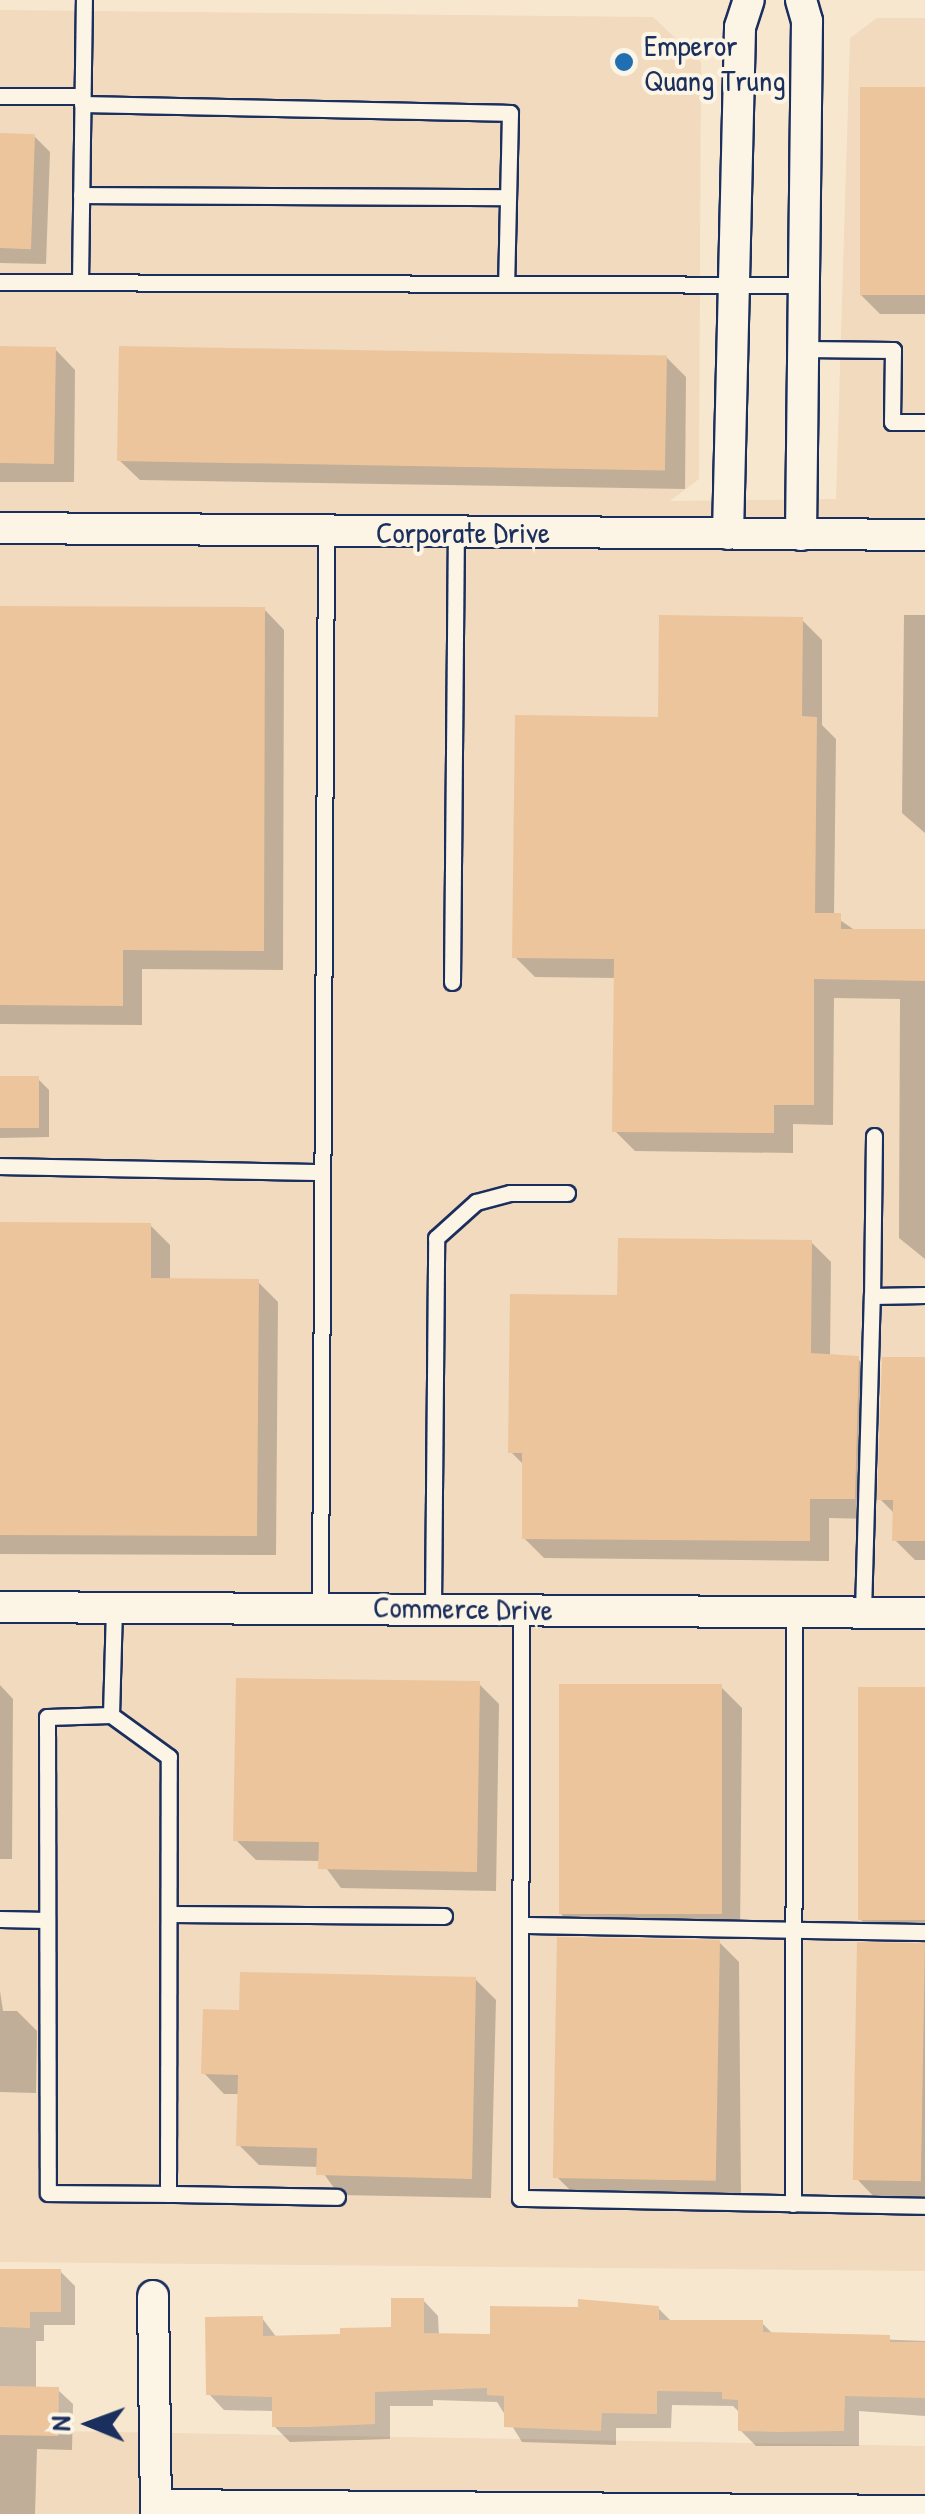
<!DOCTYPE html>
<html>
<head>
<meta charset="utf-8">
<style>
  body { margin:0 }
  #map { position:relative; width:925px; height:2514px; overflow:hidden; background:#f8e7cf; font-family:"Patrick Hand",sans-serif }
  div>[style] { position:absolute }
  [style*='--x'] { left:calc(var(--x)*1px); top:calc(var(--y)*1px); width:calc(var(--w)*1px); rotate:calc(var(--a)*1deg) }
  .built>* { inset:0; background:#f1dabe }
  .shadow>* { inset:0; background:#0003 }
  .building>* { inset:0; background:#edc59d; transform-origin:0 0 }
  .roads { filter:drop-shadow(2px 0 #1b2f5e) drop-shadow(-2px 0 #1b2f5e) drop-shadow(0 2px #1b2f5e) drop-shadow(0 -2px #1b2f5e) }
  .lane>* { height:15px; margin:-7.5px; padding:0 7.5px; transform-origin:7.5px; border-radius:7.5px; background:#fcf5e5 }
  .street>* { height:30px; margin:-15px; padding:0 15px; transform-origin:15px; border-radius:15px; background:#fcf5e5 }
  .dots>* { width:28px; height:28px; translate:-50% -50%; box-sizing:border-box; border:5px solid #fcf5e5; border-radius:50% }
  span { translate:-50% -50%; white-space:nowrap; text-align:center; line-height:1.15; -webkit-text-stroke:8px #fcf5e5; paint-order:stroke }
  .poi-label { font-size:30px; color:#1b2f5e }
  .left { translate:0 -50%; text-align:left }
  .street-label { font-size:30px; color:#1b2f5e }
  .north { position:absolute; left:40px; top:2374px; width:100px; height:100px; -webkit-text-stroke:8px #fcf5e5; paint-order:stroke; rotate:271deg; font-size:28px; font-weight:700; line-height:40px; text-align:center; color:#1b2f5e }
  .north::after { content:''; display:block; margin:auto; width:35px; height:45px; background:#1b2f5e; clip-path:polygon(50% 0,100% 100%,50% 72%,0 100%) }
</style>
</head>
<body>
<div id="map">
  <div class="built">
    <div style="clip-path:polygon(0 10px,653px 17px,701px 62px,699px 479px,670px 501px,836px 499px,850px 38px,877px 18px,925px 18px,925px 2271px,0 2262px)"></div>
    <div style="clip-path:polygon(0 2430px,925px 2446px,925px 2514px,0 2514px)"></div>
  </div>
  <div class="shadow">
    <div style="clip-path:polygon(925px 90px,925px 314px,880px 314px,860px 294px)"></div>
    <div style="clip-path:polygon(0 135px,34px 136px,50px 152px,46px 264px,0 263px)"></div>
    <div style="clip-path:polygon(0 349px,55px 349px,75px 370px,74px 482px,0 482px)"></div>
    <div style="clip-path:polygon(666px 357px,686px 377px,685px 489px,140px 480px,119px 460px)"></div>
    <div style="clip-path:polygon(0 608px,264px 609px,284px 630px,283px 970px,142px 969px,142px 1025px,0 1024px)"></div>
    <div style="clip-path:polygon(904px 615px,925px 615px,925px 833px,902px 813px)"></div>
    <div style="clip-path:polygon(802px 620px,822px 640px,822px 725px,836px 739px,834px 916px,856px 931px,925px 932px,925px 1259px,899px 1238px,900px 999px,834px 998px,833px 1125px,793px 1124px,793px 1153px,635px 1151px,615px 1131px,616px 978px,535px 977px,515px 957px,660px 719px)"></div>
    <div style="clip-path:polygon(0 1079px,38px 1079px,49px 1090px,49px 1137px,0 1138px)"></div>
    <div style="clip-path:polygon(0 1225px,150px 1225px,170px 1245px,170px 1281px,258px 1282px,278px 1302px,276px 1555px,0 1554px)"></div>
    <div style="clip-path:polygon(811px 1242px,831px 1262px,830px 1357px,858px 1359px,878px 1379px,874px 1519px,829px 1518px,829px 1561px,544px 1558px,524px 1538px,525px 1466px,511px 1452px,620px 1297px)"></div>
    <div style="clip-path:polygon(925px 1360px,925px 1560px,915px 1560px,895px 1540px,895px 1514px,880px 1499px)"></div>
    <div style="clip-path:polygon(479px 1684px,499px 1704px,496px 1891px,341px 1888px,321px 1861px,256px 1860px,236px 1840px)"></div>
    <div style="clip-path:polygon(0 1685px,13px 1699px,12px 1859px,0 1859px)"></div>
    <div style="clip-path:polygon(721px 1687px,742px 1708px,740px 1936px,580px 1934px,560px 1913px)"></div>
    <div style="clip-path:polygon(925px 1689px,925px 1940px,880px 1939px,860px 1919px)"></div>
    <div style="clip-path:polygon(719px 1942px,739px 1962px,741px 2198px,577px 2197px,557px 2177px)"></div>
    <div style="clip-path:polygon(925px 1946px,925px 2200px,877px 2200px,857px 2179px)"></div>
    <div style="clip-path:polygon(475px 1979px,496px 2000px,491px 2198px,339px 2195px,319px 2167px,259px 2165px,239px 2145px,240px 2094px,224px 2094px,204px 2073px)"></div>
    <div style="clip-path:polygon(0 1991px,3px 2011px,17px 2011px,37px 2031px,36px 2093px,0 2092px)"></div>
    <div style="clip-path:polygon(0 2271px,60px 2271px,75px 2286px,75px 2325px,44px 2325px,44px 2341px,36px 2341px,36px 2389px,58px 2390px,73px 2404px,72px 2450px,37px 2449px,35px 2514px,0 2514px)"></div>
    <div style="clip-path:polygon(423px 2300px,438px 2316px,439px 2336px,492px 2337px,658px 2308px,672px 2322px,762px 2323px,774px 2335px,925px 2341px,925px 2416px,859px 2411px,859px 2446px,756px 2446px,740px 2430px,741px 2414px,733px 2406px,672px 2405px,671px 2428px,616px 2428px,616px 2445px,522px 2442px,497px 2402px,433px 2400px,433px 2406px,390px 2406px,390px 2439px,290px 2442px,274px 2426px,274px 2411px,224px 2410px,209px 2394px,262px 2318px,277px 2338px,343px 2337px,393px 2330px)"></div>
  </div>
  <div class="building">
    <div style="left:860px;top:87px;width:65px;height:208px"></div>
    <div style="left:0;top:133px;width:35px;height:115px;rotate:2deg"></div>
    <div style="left:0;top:346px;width:56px;height:117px;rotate:1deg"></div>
    <div style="left:119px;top:346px;width:548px;height:115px;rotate:1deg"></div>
    <div style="clip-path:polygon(0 606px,265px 607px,264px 951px,123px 950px,123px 1006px,0 1005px)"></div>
    <div style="clip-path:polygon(659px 615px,803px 617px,802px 716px,817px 717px,815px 913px,841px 913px,841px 929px,925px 929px,925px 981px,814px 979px,814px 1105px,774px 1105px,774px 1133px,612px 1132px,614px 959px,512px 958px,515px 715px,658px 717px)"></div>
    <div style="left:0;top:1076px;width:39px;height:52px"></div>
    <div style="clip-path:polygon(0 1222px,151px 1223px,151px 1278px,259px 1279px,257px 1536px,0 1535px)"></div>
    <div style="clip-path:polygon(618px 1238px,812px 1240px,811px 1353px,859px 1356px,855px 1499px,810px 1499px,810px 1541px,522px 1539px,522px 1453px,508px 1453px,510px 1294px,617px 1295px)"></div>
    <div style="clip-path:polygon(882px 1357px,925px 1357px,925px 1541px,892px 1541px,893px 1500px,877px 1500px)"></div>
    <div style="clip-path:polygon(236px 1678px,480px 1681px,477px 1872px,318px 1869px,319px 1842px,233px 1841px)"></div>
    <div style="left:559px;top:1684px;width:163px;height:230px"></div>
    <div style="left:858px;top:1687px;width:67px;height:233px"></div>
    <div style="left:557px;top:1937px;width:163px;height:241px;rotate:1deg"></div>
    <div style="left:857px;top:1942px;width:68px;height:238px;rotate:1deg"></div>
    <div style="clip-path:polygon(240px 1972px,476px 1977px,472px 2179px,316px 2175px,317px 2148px,236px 2146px,238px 2075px,201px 2074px,203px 2009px,239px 2010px)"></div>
    <div style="clip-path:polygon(0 2269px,61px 2269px,61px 2312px,30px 2312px,30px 2328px,0 2327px)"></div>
    <div style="clip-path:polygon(391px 2298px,424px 2298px,424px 2333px,490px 2334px,490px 2306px,578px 2307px,578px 2299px,659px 2306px,659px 2320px,763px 2320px,763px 2332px,890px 2335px,890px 2342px,925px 2342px,925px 2398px,845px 2396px,844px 2431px,780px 2432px,738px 2431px,738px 2400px,722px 2399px,722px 2392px,657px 2391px,657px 2414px,602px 2413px,601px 2431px,504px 2427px,504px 2396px,487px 2395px,487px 2388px,375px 2392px,375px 2424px,308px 2427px,272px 2427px,272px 2397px,206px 2395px,205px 2317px,263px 2316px,263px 2336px,340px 2334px,340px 2328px,391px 2327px)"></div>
    <div style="left:0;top:2386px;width:59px;height:49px;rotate:1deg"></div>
  </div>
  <div class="roads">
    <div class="lane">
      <div style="--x:0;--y:96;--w:82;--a:0"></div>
      <div style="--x:82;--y:104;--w:428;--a:1.2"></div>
      <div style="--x:510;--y:113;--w:170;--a:91.3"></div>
      <div style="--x:81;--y:195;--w:427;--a:0.3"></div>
      <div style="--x:0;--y:282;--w:806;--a:0.21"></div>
      <div style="--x:80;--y:282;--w:282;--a:-89.2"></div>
      <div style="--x:805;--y:349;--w:88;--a:0.7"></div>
      <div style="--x:893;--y:350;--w:72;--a:90.8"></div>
      <div style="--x:892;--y:422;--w:33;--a:0"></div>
      <div style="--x:452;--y:982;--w:450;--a:-89.5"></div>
      <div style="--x:874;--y:1136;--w:160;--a:90.7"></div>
      <div style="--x:872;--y:1296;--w:53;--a:-1.1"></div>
      <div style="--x:0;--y:1166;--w:321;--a:1.1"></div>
      <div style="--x:320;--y:1606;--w:1075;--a:-89.68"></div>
      <div style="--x:433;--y:1607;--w:369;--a:-89.5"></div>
      <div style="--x:436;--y:1238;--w:54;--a:-42"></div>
      <div style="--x:476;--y:1202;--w:35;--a:-15"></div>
      <div style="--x:510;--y:1193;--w:57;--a:0"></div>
      <div style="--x:521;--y:1609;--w:589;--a:90.1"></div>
      <div style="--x:520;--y:2198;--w:405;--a:1.1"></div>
      <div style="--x:863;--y:1612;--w:316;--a:-88.4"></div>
      <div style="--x:111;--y:1715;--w:64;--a:178.2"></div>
      <div style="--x:47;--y:1717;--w:476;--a:89.9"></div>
      <div style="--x:48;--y:2193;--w:120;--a:0.5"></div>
      <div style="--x:168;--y:2194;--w:437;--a:-89.9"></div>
      <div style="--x:169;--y:1757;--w:72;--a:-144.1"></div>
      <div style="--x:111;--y:1715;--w:108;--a:-88.4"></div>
      <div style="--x:171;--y:1914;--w:273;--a:0.4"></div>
      <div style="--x:0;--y:1919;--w:47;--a:1.2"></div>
      <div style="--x:521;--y:1925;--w:404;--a:1"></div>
      <div style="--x:168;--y:2194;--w:169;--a:1"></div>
      <div style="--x:793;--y:2204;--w:594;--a:-89.9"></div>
    </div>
    <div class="street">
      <div style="--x:801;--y:0;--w:22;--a:74"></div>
      <div style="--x:807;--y:21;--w:514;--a:90.67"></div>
      <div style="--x:0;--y:528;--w:925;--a:0.43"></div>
      <div style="--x:728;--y:534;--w:507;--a:-88.64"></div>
      <div style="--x:740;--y:27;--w:28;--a:-72"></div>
      <div style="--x:0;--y:1607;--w:925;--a:0.37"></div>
      <div style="--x:153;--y:2296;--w:218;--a:89.2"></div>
      <div style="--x:156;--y:2505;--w:769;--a:0.45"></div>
    </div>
  </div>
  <div class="dots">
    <div style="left:624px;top:62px;background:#1f6fb2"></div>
  </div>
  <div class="poi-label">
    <span class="left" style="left:644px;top:62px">Emperor<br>Quang Trung</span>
  </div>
  <div class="street-label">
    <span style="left:463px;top:532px">Corporate Drive</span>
    <span style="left:463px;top:1608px;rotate:1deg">Commerce Drive</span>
  </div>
  <div class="north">N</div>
</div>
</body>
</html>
